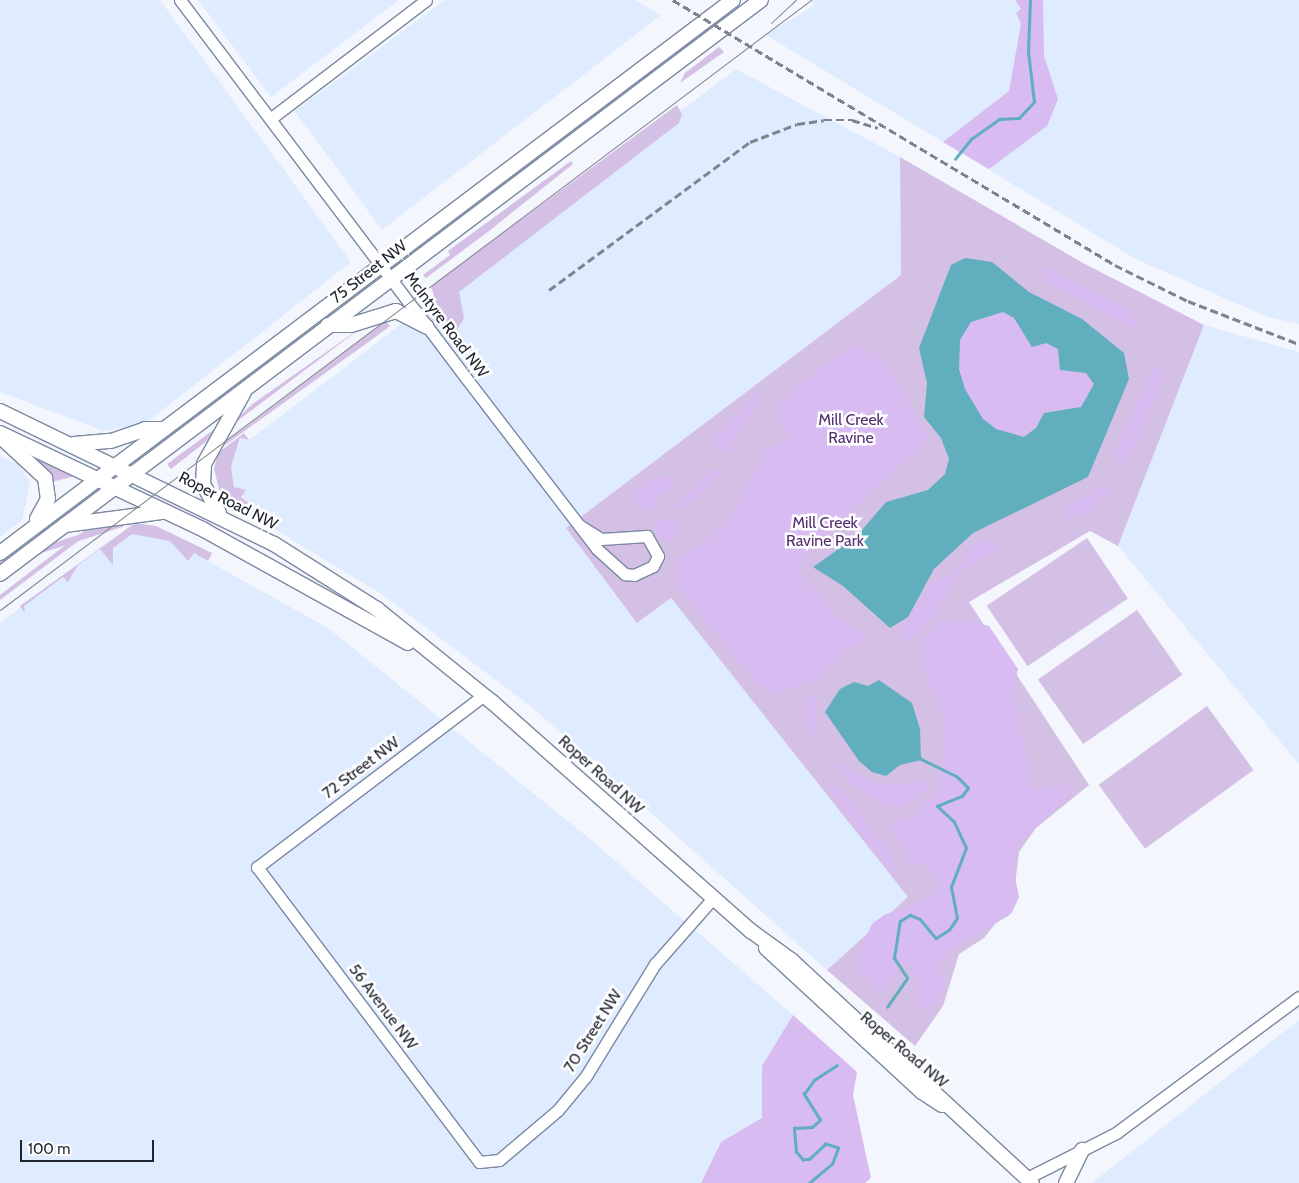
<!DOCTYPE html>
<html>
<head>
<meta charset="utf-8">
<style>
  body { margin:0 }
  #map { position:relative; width:1299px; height:1183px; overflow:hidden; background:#f3f6fc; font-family:Cabin,sans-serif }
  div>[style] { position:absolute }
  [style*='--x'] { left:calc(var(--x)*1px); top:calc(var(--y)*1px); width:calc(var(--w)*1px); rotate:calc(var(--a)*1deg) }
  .built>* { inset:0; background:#dfebff }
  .green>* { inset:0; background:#d3c0e4; transform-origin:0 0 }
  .forest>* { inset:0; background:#d7bbf1 }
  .round { border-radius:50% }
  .water>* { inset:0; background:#60aebe }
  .stream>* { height:2.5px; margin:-1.25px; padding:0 1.25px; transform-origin:1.25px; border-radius:1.25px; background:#60aebe }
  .roads { filter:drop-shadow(1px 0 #7b89a1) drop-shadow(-1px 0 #7b89a1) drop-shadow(0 1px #7b89a1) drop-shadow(0 -1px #7b89a1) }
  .minor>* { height:11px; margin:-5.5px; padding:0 5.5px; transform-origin:5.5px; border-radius:5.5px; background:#fff }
  .major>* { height:14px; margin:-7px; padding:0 7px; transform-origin:7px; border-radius:7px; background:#fff }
  .tram>* { height:1px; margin:-0.5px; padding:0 0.5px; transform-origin:0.5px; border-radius:0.5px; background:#7f838b }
  .rail>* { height:2.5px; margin-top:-1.25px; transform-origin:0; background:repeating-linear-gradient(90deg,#7f838b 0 8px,transparent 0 12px) }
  span { translate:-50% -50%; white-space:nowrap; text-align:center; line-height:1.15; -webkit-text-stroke:5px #fff; paint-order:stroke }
  .street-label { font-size:16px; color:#1e232d }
  .park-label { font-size:16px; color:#553071 }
  .scale { position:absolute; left:20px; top:1140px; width:134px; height:22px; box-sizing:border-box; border:2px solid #1e232d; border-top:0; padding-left:6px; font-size:15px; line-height:18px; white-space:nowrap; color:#1e232d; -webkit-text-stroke:4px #fff; paint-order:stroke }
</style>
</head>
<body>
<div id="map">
  <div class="built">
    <div style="clip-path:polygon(0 0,160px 0,351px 262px,146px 423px,104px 431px,0 392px)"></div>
    <div style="clip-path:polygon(198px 0,399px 0,271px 97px)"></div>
    <div style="clip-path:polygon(445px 0,635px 0,661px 15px,382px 230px,295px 111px)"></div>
    <div style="clip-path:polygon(812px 0,1299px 0,1299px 324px,1265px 316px,1136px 259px,766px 35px,813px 6px)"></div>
    <div style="clip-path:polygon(736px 69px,900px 157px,901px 275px,566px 528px,638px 623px,671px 598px,909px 897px,827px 970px,533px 708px,380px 593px,243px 510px,248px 502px,234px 487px,231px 467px,241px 438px,248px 441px)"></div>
    <div style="clip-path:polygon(1204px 325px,1299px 352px,1299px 764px,1118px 546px)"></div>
    <div style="clip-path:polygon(0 456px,19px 465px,30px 483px,22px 520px,0 537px)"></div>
    <div style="clip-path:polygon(132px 532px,170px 540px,328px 628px,590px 839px,793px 1015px,762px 1066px,762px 1119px,721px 1142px,701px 1183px,0 1183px,0 623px,106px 544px)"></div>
    <div style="clip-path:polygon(1299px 1020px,1299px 1183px,1092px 1183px)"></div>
  </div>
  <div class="green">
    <div style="clip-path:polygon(711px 26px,715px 28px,483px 202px,516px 172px)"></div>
    <div style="clip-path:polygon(719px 47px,724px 52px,680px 83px,685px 73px)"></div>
    <div style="clip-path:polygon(677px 105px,682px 114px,679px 123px,459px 292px,464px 318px,455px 333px,436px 325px,422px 305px,434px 295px,431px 286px)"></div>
    <div style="clip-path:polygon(900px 157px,1083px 263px,1204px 325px,1118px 546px,1090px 531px,969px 602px,1089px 785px,1036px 828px,1019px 852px,1013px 901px,984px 938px,959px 954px,943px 1006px,915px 1046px,827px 970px,908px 897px,671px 598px,637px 623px,566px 528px,901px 275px)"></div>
    <div style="clip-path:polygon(571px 161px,573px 164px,489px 231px,426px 278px,423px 275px,450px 255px,448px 251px)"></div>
    <div style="clip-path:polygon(386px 321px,390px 326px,374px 338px,218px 450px,209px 472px,214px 451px)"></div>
    <div style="clip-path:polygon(366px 324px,325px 355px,228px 428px,251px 405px)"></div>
    <div style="clip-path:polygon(216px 428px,208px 440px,171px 469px,167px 464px)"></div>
    <div style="clip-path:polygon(244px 433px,249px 440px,240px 438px,231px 467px,234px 487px,246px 490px,241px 497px,248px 502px,243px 510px,220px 493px,214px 469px,218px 453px)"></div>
    <div style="clip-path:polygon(28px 453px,76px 476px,51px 482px)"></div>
    <div style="left:121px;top:521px;width:6px;height:151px;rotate:72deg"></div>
    <div style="clip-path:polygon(135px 523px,156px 526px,212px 553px,208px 561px,194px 553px,188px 561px,170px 541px,132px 534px,113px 548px,113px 565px,100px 549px,78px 565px,68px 582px,63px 577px,24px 606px,25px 613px,20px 606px)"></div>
    <div style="clip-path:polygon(101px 524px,0 600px,0 595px,84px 531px)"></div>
    <div style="left:1087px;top:538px;width:73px;height:121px;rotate:56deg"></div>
    <div style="left:1137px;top:610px;width:79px;height:121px;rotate:55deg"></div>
    <div style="left:1207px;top:706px;width:79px;height:134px;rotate:54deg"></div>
  </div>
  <div class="forest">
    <div style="clip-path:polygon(1015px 0,1043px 0,1044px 56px,1058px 99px,1047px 126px,989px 169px,943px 142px,1009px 91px,1021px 24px,1016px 13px,1021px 9px)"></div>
    <div style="clip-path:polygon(1046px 267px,1128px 309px,1139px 326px,1132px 329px,1046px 280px)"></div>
    <div style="clip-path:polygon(1003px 312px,1014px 318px,1032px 347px,1046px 343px,1058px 349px,1060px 371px,1086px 373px,1094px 384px,1081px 407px,1048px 410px,1024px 437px,996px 429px,983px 419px,965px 389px,959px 369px,960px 340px,971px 322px)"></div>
    <div style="clip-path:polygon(855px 343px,880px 356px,891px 369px,929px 439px,804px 556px,801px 572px,840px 619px,864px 634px,867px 642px,843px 651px,816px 681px,772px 694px,754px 681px,677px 585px,678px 560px,725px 526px,765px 450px,791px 439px,782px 430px,778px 407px,799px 384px)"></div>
    <div style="clip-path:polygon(1156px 366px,1163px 370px,1161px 385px,1128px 462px,1121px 464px,1113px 454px)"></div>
    <div style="clip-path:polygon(759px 392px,762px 393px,754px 412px,733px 442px,725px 452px,716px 449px,711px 442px)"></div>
    <div style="clip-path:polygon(713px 469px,720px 470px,718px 477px,695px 499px,679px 509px,672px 507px)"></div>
    <div style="clip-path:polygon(656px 476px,674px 476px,675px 485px,659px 496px,651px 511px,642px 509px,634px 494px)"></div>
    <div style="clip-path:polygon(1101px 484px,1110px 491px,1090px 512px,1064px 520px,1061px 516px,1067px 509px)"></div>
    <div class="round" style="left:655px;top:518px;width:22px;height:22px"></div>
    <div style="clip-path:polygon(994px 540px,999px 550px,961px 571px,934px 617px,908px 643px,903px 638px,902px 625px,934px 580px,947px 577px,978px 542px)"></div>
    <div style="clip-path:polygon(968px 620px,989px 626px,1018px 669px,1013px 690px,1033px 790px,1070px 784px,1071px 795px,1019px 843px,1013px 866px,1019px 897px,1011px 914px,944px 955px,939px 970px,944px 983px,939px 1002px,915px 1011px,915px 974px,906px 961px,882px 992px,858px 974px,859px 952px,872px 924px,884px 915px,933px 897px,939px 882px,930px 868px,909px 861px,890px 823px,918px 814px,941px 782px,946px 718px,932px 692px,919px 647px,939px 623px)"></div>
    <div style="clip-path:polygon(818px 690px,815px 713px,819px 732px,812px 737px,803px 713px,808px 697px)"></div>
    <div style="clip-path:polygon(839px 762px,877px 785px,930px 782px,930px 786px,903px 808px,880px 804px,853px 785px,840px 771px)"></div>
    <div style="clip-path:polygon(820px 779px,843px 792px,890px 853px,897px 880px)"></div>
    <div style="clip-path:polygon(793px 1015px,857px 1072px,853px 1095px,871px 1178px,865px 1183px,701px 1183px,721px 1142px,762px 1118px,762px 1066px)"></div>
  </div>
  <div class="water">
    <div style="clip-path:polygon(evenodd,965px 258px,992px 262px,1029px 292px,1082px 319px,1124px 353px,1129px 379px,1088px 477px,973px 533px,934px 569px,908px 617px,890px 628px,843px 586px,813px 567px,856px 537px,886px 502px,928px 490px,945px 474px,949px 459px,941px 438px,924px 417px,927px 383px,919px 348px,951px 265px,965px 258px,1003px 312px,1014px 318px,1032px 347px,1046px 343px,1058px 349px,1060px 370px,1086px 373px,1094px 384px,1081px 407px,1044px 413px,1036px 428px,1024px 437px,996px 429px,983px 419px,965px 389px,959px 369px,960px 340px,971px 322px,1003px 312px)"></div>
    <div style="clip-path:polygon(879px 680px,912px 703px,920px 729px,921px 760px,900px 765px,886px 776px,872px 772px,859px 761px,825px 712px,840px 689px,854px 682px,868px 686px)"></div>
  </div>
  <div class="stream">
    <div style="--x:955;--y:159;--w:26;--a:-51"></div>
    <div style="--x:971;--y:139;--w:35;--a:-35"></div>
    <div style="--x:1000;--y:119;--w:19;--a:-3"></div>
    <div style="--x:1019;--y:118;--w:22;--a:-47"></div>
    <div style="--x:1034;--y:102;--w:50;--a:-96.8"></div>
    <div style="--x:1028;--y:52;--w:52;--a:-87.8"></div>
    <div style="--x:887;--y:1007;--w:35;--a:-55"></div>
    <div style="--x:907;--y:978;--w:24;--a:-123"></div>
    <div style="--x:894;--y:958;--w:37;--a:-81"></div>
    <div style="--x:900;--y:921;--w:12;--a:-31"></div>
    <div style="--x:910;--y:915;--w:11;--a:22"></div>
    <div style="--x:920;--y:919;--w:25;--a:50"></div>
    <div style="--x:936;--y:938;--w:15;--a:-32"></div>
    <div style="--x:949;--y:930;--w:14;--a:-56"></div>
    <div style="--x:957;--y:918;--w:32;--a:-101"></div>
    <div style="--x:951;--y:887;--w:42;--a:-69"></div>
    <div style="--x:966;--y:848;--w:29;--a:-115"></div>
    <div style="--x:954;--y:822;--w:23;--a:-137"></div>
    <div style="--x:937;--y:806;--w:27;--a:-22"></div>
    <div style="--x:962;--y:796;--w:10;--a:-53"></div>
    <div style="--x:968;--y:788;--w:16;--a:-135"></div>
    <div style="--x:957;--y:777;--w:43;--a:-154"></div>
    <div style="--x:809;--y:1183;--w:30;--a:-40"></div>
    <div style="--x:832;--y:1164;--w:17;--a:-69"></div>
    <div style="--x:838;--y:1148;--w:13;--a:-162"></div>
    <div style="--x:826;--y:1144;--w:22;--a:137"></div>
    <div style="--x:810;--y:1159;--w:7;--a:172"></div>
    <div style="--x:803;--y:1160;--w:11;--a:-131"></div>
    <div style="--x:796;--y:1152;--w:24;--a:-95"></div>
    <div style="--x:794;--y:1128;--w:18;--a:-3"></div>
    <div style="--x:812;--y:1127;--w:11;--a:-41"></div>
    <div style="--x:820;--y:1120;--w:31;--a:-122"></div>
    <div style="--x:804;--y:1094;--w:17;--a:-54"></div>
    <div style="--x:814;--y:1080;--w:27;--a:-33"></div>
  </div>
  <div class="roads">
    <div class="minor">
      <div style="--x:180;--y:0;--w:388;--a:52.9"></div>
      <div style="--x:414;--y:309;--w:86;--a:53"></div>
      <div style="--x:466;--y:378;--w:215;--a:52.5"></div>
      <div style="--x:597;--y:549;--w:38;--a:42"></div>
      <div style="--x:625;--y:574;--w:9;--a:6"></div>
      <div style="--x:634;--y:575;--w:21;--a:-25"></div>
      <div style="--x:653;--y:566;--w:11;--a:-63"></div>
      <div style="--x:658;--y:556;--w:23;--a:-119"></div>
      <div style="--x:647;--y:536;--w:46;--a:176.3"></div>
      <div style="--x:601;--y:539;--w:25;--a:-148"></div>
      <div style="--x:270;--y:119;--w:196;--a:-37.3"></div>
      <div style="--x:484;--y:695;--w:285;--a:142.8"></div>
      <div style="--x:257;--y:867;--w:369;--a:53"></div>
      <div style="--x:479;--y:1162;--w:20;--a:-6"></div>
      <div style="--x:499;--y:1160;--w:77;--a:-40.3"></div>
      <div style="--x:558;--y:1110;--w:44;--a:-50.5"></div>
      <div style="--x:586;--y:1076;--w:132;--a:-58.4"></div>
      <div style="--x:655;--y:964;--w:88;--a:-48.7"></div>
      <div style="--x:1027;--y:1178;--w:100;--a:-26.8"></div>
      <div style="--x:1116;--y:1133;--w:228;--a:-36.6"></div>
    </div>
    <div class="major">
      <div style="--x:328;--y:325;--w:23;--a:0"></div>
      <div style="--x:351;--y:325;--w:47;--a:-17.3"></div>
      <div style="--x:396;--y:311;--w:34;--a:27"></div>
      <div style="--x:0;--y:411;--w:305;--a:25.9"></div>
      <div style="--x:274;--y:544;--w:122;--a:32.3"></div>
      <div style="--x:377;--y:609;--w:148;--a:39"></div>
      <div style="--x:492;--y:702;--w:346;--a:41.5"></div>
      <div style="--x:751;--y:931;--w:49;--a:35.9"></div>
      <div style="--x:791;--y:960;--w:328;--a:42.8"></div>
      <div style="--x:0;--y:433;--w:226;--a:25.4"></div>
      <div style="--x:204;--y:530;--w:233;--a:29"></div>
      <div style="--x:2;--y:438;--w:59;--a:42.9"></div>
      <div style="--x:45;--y:478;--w:21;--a:82"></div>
      <div style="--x:48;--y:499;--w:23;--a:119"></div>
      <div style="--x:74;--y:444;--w:37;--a:-5"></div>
      <div style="--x:111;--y:441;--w:36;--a:-19"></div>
      <div style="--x:145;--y:429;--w:18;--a:0"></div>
      <div style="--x:219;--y:513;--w:33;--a:-119"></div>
      <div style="--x:203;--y:484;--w:20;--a:-87"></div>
      <div style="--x:204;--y:464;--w:82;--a:-60.9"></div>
      <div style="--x:65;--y:525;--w:99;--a:-7.6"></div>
      <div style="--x:0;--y:553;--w:918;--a:-37.03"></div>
      <div style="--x:0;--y:574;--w:953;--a:-37.03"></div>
      <div style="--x:766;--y:948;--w:212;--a:42.7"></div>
      <div style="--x:922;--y:1092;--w:24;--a:33"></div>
      <div style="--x:1066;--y:1183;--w:37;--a:-64"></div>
    </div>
  </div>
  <div class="tram">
    <div style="--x:771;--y:23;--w:34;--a:-43"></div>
    <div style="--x:0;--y:610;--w:1015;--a:-36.95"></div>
  </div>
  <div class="rail">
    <div style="--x:673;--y:0;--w:515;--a:30.94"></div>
    <div style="--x:1115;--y:265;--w:81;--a:26.3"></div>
    <div style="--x:1188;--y:301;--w:119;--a:21.2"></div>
    <div style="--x:549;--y:290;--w:250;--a:-36.4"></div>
    <div style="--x:750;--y:142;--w:50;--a:-21"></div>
    <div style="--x:797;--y:124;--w:27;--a:-8"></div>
    <div style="--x:824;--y:120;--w:28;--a:0"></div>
    <div style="--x:852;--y:120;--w:27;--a:17"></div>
  </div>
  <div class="street-label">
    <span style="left:369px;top:272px;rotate:-38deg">75 Street NW</span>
    <span style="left:446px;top:325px;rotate:53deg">McIntyre Road NW</span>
    <span style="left:228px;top:501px;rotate:27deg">Roper Road NW</span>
    <span style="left:361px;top:768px;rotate:-37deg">72 Street NW</span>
    <span style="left:601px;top:775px;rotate:42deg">Roper Road NW</span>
    <span style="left:383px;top:1007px;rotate:53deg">56 Avenue NW</span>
    <span style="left:593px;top:1031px;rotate:-58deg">70 Street NW</span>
    <span style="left:904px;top:1050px;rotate:40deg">Roper Road NW</span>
  </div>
  <div class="park-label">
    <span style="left:851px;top:429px">Mill Creek<br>Ravine</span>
    <span style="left:825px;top:532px">Mill Creek<br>Ravine Park</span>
  </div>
  <div class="scale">100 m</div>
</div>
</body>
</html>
